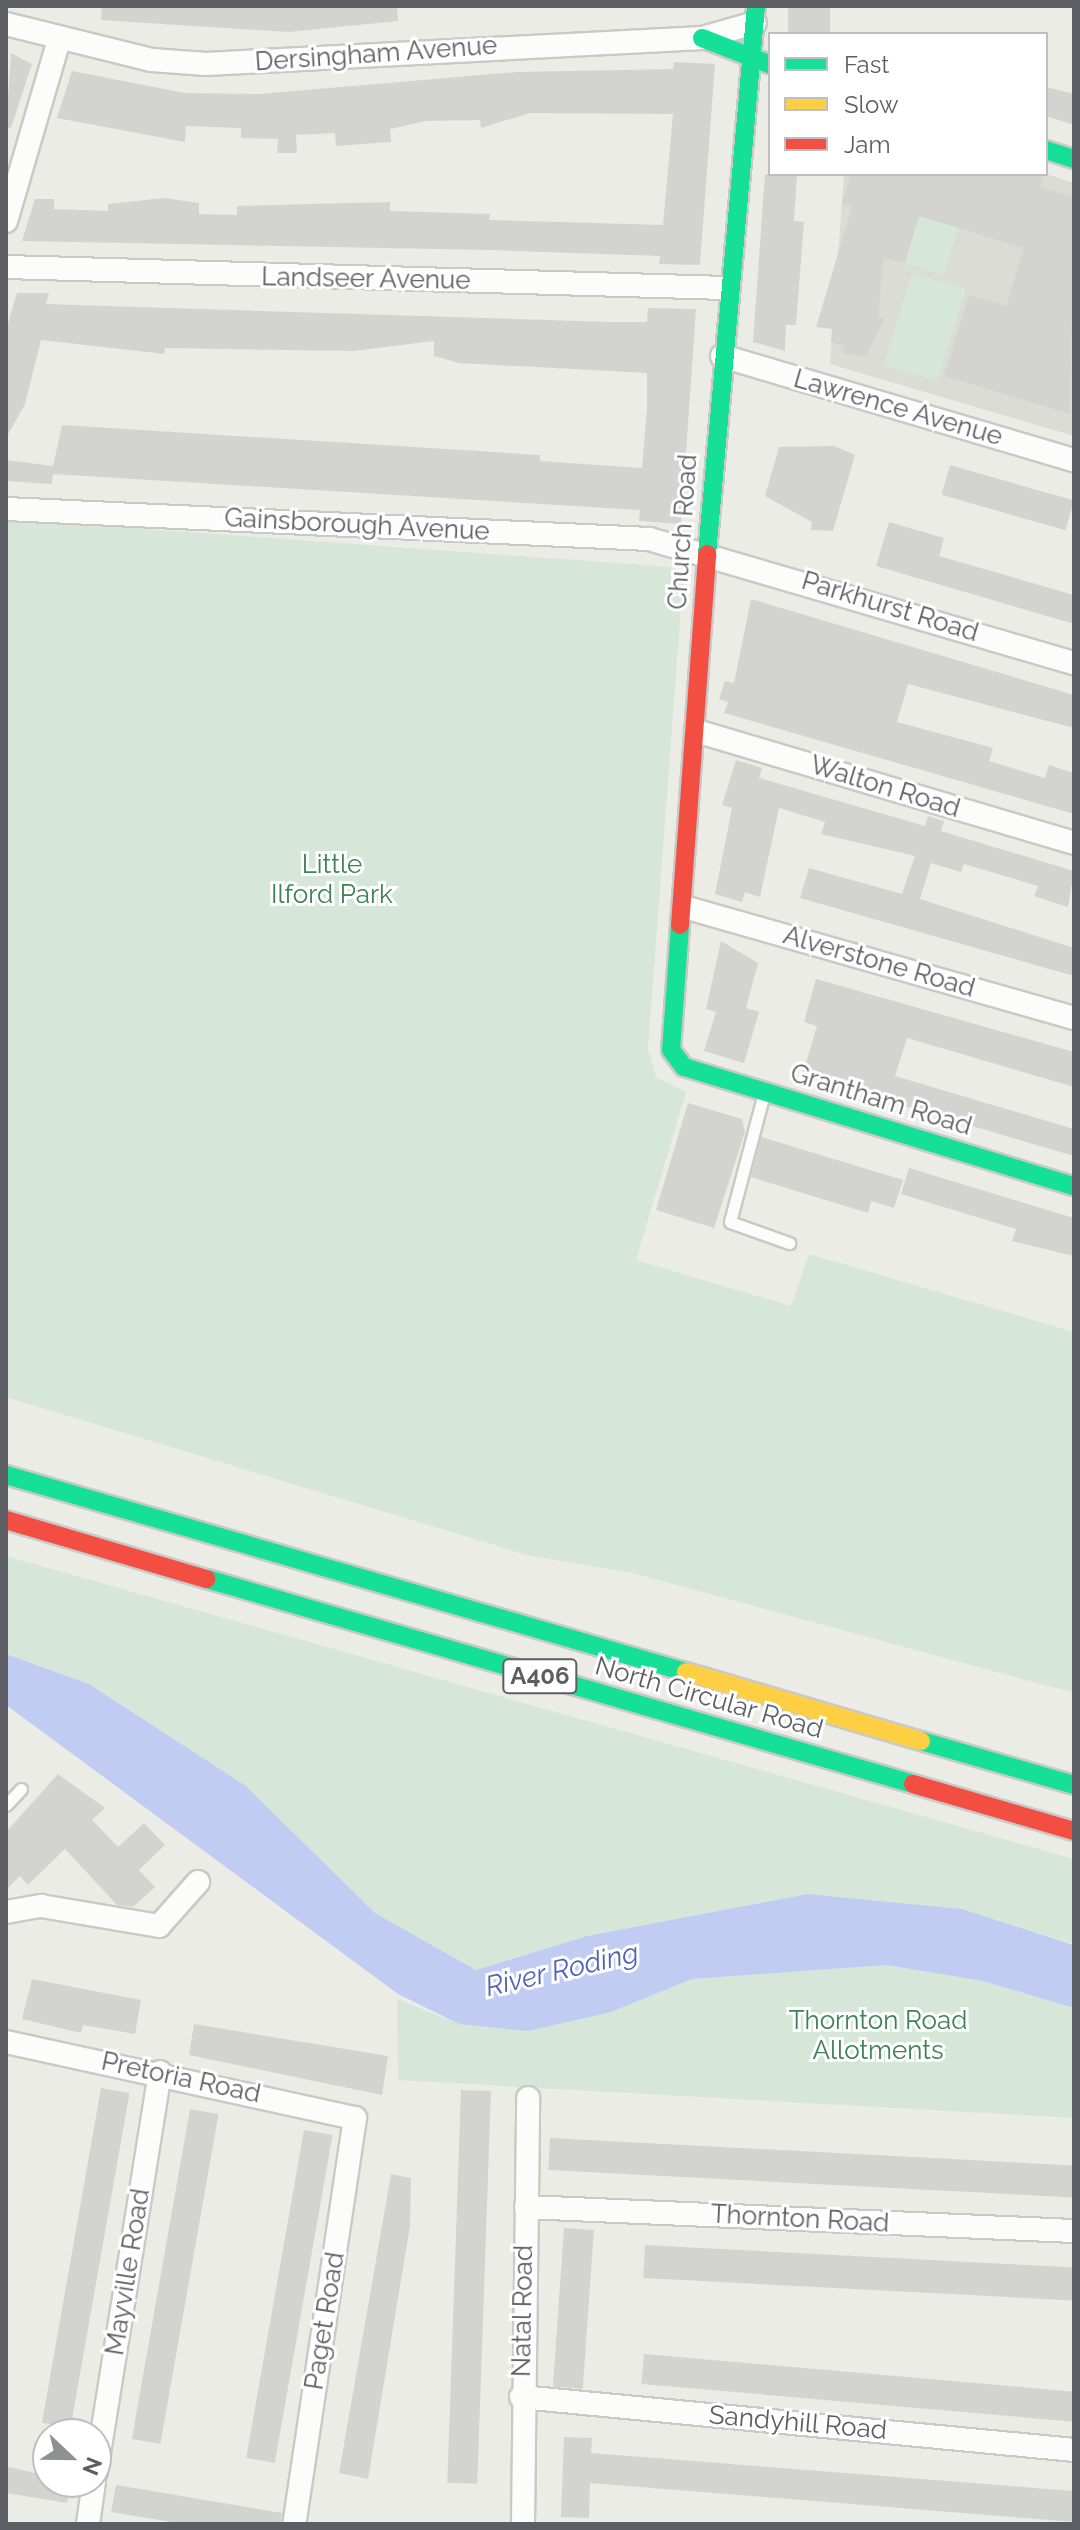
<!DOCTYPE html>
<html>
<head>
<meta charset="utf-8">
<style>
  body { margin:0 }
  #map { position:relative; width:1080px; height:2530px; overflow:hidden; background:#ecece7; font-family:Raleway,sans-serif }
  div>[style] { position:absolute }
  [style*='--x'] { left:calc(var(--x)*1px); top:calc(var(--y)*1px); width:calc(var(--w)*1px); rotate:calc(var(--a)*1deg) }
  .education>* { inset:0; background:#dbdcd5 }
  .green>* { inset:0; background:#d6e6d9; transform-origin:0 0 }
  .water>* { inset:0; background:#c0ccf2 }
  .building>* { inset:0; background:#d3d3d0; transform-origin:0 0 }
  .roads { filter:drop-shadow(2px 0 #c9c9c7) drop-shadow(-2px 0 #c9c9c7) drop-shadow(0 2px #c9c9c7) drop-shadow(0 -2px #c9c9c7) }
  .lane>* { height:11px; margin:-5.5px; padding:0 5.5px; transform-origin:5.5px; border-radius:5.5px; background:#fcfcfb }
  .street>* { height:22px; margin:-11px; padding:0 11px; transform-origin:11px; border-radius:11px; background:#fcfcfb }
  .fast>* { height:18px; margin:-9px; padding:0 9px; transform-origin:9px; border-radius:9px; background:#16e098 }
  .slow>* { height:18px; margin:-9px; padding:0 9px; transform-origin:9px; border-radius:9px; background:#ffcf43 }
  .jam>* { height:18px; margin:-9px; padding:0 9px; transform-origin:9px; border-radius:9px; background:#f24e42 }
  span { translate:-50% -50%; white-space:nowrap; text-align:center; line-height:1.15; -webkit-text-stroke:6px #fff; paint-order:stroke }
  .shield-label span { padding:2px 6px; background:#fff; border:2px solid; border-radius:6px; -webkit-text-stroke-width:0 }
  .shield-label { font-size:24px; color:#5d5e64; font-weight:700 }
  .street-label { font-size:26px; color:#5d5e64 }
  .park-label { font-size:26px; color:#3f8157 }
  .water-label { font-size:28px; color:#5263b7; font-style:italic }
  .frame { position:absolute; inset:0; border:8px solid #5d5e64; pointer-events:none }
  .legend { position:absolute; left:768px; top:32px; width:280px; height:144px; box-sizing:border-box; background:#fff; border:2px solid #bebfc1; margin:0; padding:10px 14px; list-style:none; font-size:24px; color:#5d5e64 }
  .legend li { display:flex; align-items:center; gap:16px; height:40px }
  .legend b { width:40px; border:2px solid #bebfc1 }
  .north { position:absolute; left:32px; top:2418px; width:80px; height:80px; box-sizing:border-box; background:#fff; border:2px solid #bebfc1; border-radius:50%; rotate:112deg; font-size:22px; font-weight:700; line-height:32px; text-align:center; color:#5d5e64 }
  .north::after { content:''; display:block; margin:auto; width:28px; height:36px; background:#8f9092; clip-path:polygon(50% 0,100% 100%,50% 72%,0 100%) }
</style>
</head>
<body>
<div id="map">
  <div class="education">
    <div style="clip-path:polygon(844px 174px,1046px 174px,1074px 183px,1074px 436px,830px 364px)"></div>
  </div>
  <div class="green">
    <div style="left:919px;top:216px;width:41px;height:49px;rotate:17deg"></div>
    <div style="left:912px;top:273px;width:56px;height:96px;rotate:17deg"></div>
    <div style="clip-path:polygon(6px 519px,673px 567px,683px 580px,648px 1049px,656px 1077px,686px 1092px,636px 1260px,791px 1306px,809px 1254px,1074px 1332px,1074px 1693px,632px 1573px,527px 1555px,6px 1397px)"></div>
    <div style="clip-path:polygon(6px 1556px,1074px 1859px,1074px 1944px,962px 1909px,808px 1894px,587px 1936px,476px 1970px,375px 1913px,246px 1786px,89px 1684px,6px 1654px)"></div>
    <div style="clip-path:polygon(886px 1965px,983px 1981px,1074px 2008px,1074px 2118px,398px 2080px,397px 1999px,459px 2024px,611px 2012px,692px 1979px)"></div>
  </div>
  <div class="water">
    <div style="clip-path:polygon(6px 1654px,89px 1684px,246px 1786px,375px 1913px,476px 1970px,587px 1936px,808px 1894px,962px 1909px,1074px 1945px,1074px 2008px,983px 1981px,886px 1965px,692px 1979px,611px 2012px,528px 2031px,459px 2024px,398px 1994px,6px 1705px)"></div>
  </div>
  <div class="building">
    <div style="clip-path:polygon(102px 6px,397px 6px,398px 21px,288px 32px,101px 20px)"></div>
    <div style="left:788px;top:6px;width:42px;height:28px"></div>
    <div style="clip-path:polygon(11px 53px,32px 64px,11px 128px,6px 127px)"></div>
    <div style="clip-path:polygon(674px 62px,715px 64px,700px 265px,659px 264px,660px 256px,489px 250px,22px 241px,35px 199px,54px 199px,54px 209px,108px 211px,108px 204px,164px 198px,199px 203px,199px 214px,237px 215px,237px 206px,390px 202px,390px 211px,490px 214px,489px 220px,663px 225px,673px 114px,530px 113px,481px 128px,480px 120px,426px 121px,390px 129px,391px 142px,336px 146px,335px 133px,296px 135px,297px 153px,277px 153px,278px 139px,241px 138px,241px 128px,186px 126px,185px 142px,57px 118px,72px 71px,185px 93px,259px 94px,517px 72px,673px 69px)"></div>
    <div style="clip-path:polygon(1046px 87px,1074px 94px,1074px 125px,1046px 116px)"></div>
    <div style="clip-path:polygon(765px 174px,797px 174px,794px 221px,804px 222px,796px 325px,786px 325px,785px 351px,753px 342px)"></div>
    <div style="clip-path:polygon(851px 174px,1044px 174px,1040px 187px,1074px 197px,1070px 414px,944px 376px,969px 295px,1006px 306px,1024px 248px,919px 216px,905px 263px,883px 258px,878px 317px,885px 318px,866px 356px,843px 354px,844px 345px,831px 343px,832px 329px,816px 327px,852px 207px,842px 203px)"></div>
    <div style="clip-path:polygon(17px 293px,49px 293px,46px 304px,610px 322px,647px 322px,648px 308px,696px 309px,681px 524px,639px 521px,640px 510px,53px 474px,52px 484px,6px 481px,6px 460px,53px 466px,62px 425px,540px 455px,540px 461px,642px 468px,647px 407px,647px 373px,459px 363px,434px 356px,434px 341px,353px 351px,165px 348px,164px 354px,41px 340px,25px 404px,6px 438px,6px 330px)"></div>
    <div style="clip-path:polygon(834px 446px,855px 455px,833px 531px,811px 530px,812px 522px,765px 496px,779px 447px)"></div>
    <div style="left:950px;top:465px;width:129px;height:31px;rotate:16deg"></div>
    <div style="clip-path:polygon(889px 522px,944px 538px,939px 556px,1074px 595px,1074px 624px,876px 566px)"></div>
    <div style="clip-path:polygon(751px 599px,1074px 695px,1074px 728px,908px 684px,897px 722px,993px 748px,989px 761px,1045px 778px,1049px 765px,1074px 773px,1074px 814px,724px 713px,728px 702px,719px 699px,725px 681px,734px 683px)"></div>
    <div style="clip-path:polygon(736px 760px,762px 768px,759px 778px,925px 826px,928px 816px,944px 821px,941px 831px,1074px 871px,1068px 907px,1034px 896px,1038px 886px,964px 864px,961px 872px,931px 863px,920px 899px,1074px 948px,1074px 976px,800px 898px,809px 868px,902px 894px,915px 856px,821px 834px,825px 822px,779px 808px,760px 897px,745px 892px,742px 902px,715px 894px,732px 808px,722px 805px)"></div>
    <div style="clip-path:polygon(721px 941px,758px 963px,746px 1008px,759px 1012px,744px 1063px,704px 1051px,716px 1012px,706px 1009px)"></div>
    <div style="clip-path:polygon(816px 979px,1074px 1052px,1074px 1087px,907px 1038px,895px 1076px,1074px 1129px,1074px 1156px,802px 1076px,817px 1026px,804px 1022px)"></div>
    <div style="clip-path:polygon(688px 1103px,742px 1119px,745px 1132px,714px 1228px,656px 1210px)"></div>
    <div style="clip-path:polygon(761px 1137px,903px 1180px,894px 1208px,871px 1201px,868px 1213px,751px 1177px)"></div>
    <div style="clip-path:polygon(909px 1168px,1074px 1218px,1074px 1256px,1012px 1241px,1016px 1229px,901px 1194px)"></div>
    <div style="clip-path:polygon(58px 1774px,105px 1808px,92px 1820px,118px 1847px,144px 1823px,165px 1845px,139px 1870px,155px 1887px,133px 1907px,117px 1905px,65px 1849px,28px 1885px,20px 1876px,6px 1890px,6px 1832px)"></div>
    <div style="clip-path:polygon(32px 1979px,141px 2000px,135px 2034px,83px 2025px,81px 2033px,22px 2019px)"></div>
    <div style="clip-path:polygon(194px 2024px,388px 2056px,382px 2095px,189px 2055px)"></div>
    <div style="left:101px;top:2088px;width:29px;height:340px;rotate:10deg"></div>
    <div style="left:461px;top:2090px;width:30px;height:393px;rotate:2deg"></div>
    <div style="left:190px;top:2109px;width:29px;height:335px;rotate:10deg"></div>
    <div style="left:304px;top:2130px;width:29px;height:333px;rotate:10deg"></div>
    <div style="left:550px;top:2138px;width:525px;height:32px;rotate:3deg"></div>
    <div style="clip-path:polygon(391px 2174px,411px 2178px,410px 2226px,368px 2479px,339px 2473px)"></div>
    <div style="left:564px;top:2228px;width:30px;height:159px;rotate:4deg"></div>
    <div style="left:645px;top:2245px;width:429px;height:33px;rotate:3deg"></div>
    <div style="left:644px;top:2354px;width:432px;height:30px;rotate:5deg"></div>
    <div style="clip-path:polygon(564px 2437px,592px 2438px,591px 2453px,1074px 2491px,1074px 2522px,590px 2483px,589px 2518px,561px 2517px)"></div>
    <div style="clip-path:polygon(6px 2466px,71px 2482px,67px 2503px,6px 2493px)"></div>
    <div style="clip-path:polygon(116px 2485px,282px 2513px,280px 2524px,184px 2524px,111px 2512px)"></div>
  </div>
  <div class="roads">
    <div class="lane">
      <div style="--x:764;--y:1093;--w:133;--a:104.8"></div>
      <div style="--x:730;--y:1222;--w:63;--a:19.6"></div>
      <div style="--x:6;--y:1805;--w:22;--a:-47"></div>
    </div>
    <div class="street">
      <div style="--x:6;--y:24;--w:150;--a:13.9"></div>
      <div style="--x:152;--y:60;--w:54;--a:4.2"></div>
      <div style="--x:206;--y:64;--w:497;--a:-3"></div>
      <div style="--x:702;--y:38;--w:55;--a:-15.8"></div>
      <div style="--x:6;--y:221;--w:189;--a:-73.7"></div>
      <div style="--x:6;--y:267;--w:720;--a:1.67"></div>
      <div style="--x:722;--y:356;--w:367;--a:16.5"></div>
      <div style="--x:6;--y:509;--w:644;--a:2.67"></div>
      <div style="--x:649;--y:539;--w:443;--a:16.3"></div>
      <div style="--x:696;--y:731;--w:394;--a:16.5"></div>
      <div style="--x:684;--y:907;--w:405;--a:15.9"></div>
      <div style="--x:6;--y:1912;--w:36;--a:-10"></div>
      <div style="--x:41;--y:1906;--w:120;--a:9.6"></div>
      <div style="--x:159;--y:1926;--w:59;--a:-48.4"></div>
      <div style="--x:6;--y:2042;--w:357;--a:12.3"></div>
      <div style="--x:355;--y:2118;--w:411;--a:98.5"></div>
      <div style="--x:526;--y:2207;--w:549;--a:2.51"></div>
      <div style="--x:521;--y:2397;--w:556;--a:5.47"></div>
      <div style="--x:96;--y:2472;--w:405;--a:-80.9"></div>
      <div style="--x:88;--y:2524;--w:42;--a:-81.9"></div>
      <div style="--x:523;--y:2524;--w:426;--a:-89.3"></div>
    </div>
    <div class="fast">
      <div style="--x:702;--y:38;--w:72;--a:21.2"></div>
      <div style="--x:1046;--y:150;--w:29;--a:18"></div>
      <div style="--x:707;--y:554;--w:550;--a:-84.89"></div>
      <div style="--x:680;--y:925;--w:125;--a:94.1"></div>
      <div style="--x:671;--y:1050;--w:21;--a:53"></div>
      <div style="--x:684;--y:1067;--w:408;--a:17"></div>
      <div style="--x:6;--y:1475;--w:708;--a:16.16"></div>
      <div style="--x:207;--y:1579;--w:735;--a:16.19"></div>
      <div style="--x:921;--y:1741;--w:159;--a:16"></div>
    </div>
    <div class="slow">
      <div style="--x:686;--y:1672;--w:245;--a:16.4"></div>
    </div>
    <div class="jam">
      <div style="--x:680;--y:925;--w:372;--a:-85.8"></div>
      <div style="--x:6;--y:1520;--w:209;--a:16.4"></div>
      <div style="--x:913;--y:1784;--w:168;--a:16.3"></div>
    </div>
  </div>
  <div class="shield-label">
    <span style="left:540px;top:1676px">A406</span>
  </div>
  <div class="street-label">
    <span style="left:376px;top:54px;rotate:-4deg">Dersingham Avenue</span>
    <span style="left:366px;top:279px;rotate:1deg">Landseer Avenue</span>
    <span style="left:898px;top:408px;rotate:16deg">Lawrence Avenue</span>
    <span style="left:357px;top:525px;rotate:3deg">Gainsborough Avenue</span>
    <span style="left:683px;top:532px;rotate:-86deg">Church Road</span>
    <span style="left:890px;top:607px;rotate:17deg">Parkhurst Road</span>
    <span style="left:885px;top:787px;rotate:17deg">Walton Road</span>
    <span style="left:879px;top:962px;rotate:16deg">Alverstone Road</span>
    <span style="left:881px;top:1100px;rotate:17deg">Grantham Road</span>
    <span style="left:709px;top:1698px;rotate:16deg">North Circular Road</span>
    <span style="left:181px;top:2078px;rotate:12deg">Pretoria Road</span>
    <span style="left:800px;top:2219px;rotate:3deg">Thornton Road</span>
    <span style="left:128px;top:2272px;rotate:-81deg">Mayville Road</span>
    <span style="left:523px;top:2311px;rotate:-89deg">Natal Road</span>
    <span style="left:325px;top:2321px;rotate:-81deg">Paget Road</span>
    <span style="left:798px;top:2423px;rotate:5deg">Sandyhill Road</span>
  </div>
  <div class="park-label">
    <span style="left:332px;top:880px">Little<br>Ilford Park</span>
    <span style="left:878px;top:2036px">Thornton Road<br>Allotments</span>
  </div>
  <div class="water-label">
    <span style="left:562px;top:1970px;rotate:-13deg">River Roding</span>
  </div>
  <div class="frame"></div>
  <ul class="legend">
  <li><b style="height:10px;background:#16e098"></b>Fast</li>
  <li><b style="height:10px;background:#ffcf43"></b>Slow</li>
  <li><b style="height:10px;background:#f24e42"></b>Jam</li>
  </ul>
  <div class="north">N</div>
</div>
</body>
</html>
